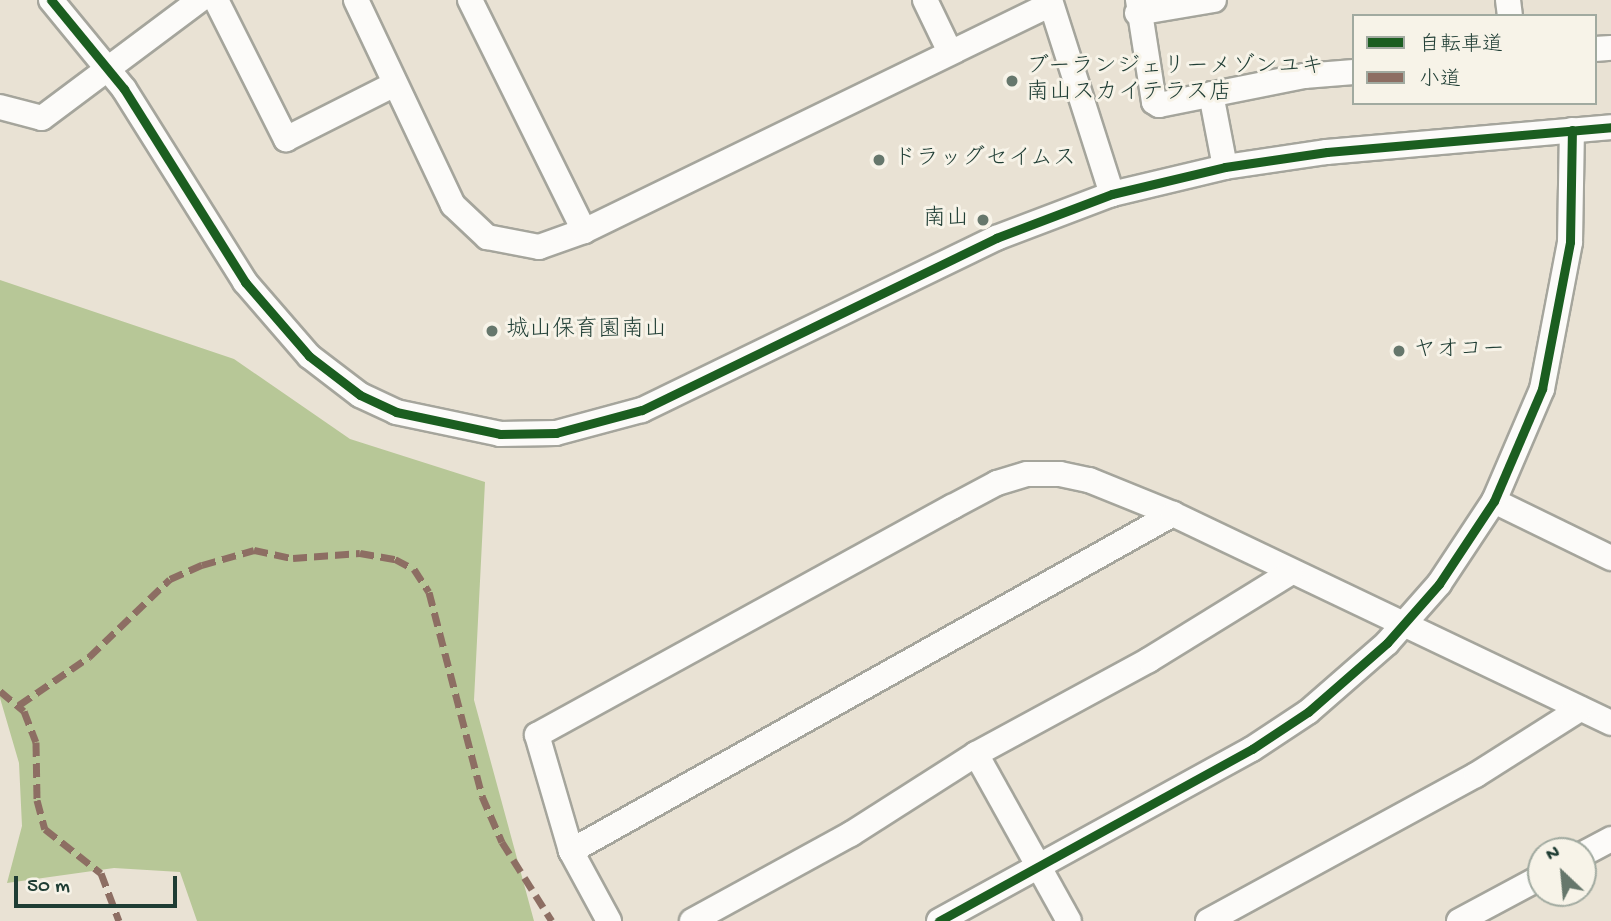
<!DOCTYPE html>
<html>
<head>
<meta charset="utf-8">
<style>
  body { margin:0 }
  #map { position:relative; width:1611px; height:921px; overflow:hidden; background:#e9e2d4; font-family:"Gochi Hand","Klee One",sans-serif }
  div>[style] { position:absolute }
  [style*='--x'] { left:calc(var(--x)*1px); top:calc(var(--y)*1px); width:calc(var(--w)*1px); rotate:calc(var(--a)*1deg) }
  .forest>* { inset:0; background:#b7c797 }
  .roads { filter:drop-shadow(2px 0 #a5a59c) drop-shadow(-2px 0 #a5a59c) drop-shadow(0 2px #a5a59c) drop-shadow(0 -2px #a5a59c) }
  .minor>* { height:24px; margin:-12px; padding:0 12px; transform-origin:12px; border-radius:12px; background:#fcfbf9 }
  .quiet>* { height:7px; margin-top:-3.5px; transform-origin:0; background:repeating-linear-gradient(90deg,#8d6e63 0 14px,transparent 0 21px) }
  .cycleway>* { height:9px; margin:-4.5px; padding:0 4.5px; transform-origin:4.5px; border-radius:4.5px; background:#1b5e20 }
  .dots>* { width:19px; height:19px; translate:-50% -50%; box-sizing:border-box; border:4px solid #f7f3e8; border-radius:50% }
  span { translate:-50% -50%; white-space:nowrap; text-align:center; line-height:1.15; -webkit-text-stroke:6px #f7f3e8; paint-order:stroke }
  .poi-label { font-size:23px; color:#1f3d34 }
  .left { translate:0 -50%; text-align:left }
  .right { translate:-100% -50%; text-align:right }
  .legend { position:absolute; left:1352px; top:14px; width:245px; height:91px; box-sizing:border-box; background:#f7f3e8; border:2px solid #a1aaa0; margin:0; padding:9px 12px; list-style:none; font-size:21px; color:#1f3d34 }
  .legend li { display:flex; align-items:center; gap:14px; height:35px }
  .legend b { width:35px; border:2px solid #a1aaa0 }
  .north { position:absolute; left:1527px; top:837px; width:70px; height:70px; box-sizing:border-box; background:#f7f3e8; border:2px solid #a1aaa0; border-radius:50%; rotate:334deg; font-size:19px; font-weight:700; line-height:28px; text-align:center; color:#1f3d34 }
  .north::after { content:''; display:block; margin:auto; width:24px; height:32px; background:#66776c; clip-path:polygon(50% 0,100% 100%,50% 72%,0 100%) }
  .scale { position:absolute; left:14px; top:876px; width:163px; height:32px; box-sizing:border-box; border:4px solid #1f3d34; border-top:0; padding-left:9px; font-size:21px; line-height:24px; white-space:nowrap; color:#1f3d34; -webkit-text-stroke:5px #f7f3e8; paint-order:stroke }
</style>
</head>
<body>
<div id="map">
  <div class="forest">
    <div style="clip-path:polygon(0 280px,234px 359px,350px 439px,485px 482px,474px 700px,534px 921px,197px 921px,180px 872px,114px 868px,7px 883px,22px 826px,19px 763px,0 698px)"></div>
  </div>
  <div class="roads">
    <div class="minor">
      <div style="--x:51;--y:0;--w:115;--a:50.6"></div>
      <div style="--x:124;--y:89;--w:228;--a:57.9"></div>
      <div style="--x:245;--y:282;--w:98;--a:49.1"></div>
      <div style="--x:309;--y:356;--w:64;--a:37.4"></div>
      <div style="--x:360;--y:395;--w:40;--a:25"></div>
      <div style="--x:396;--y:412;--w:106;--a:11.9"></div>
      <div style="--x:500;--y:434;--w:56;--a:-1"></div>
      <div style="--x:556;--y:433;--w:89;--a:-15"></div>
      <div style="--x:642;--y:410;--w:394;--a:-25.9"></div>
      <div style="--x:996;--y:238;--w:124;--a:-20.8"></div>
      <div style="--x:1112;--y:194;--w:116;--a:-13.4"></div>
      <div style="--x:1225;--y:167;--w:103;--a:-8.4"></div>
      <div style="--x:1327;--y:152;--w:285;--a:-5"></div>
      <div style="--x:216;--y:0;--w:156;--a:63.3"></div>
      <div style="--x:286;--y:139;--w:122;--a:-26.8"></div>
      <div style="--x:356;--y:0;--w:227;--a:64.7"></div>
      <div style="--x:453;--y:205;--w:47;--a:43.3"></div>
      <div style="--x:487;--y:237;--w:53;--a:10.9"></div>
      <div style="--x:539;--y:247;--w:48;--a:-19.6"></div>
      <div style="--x:584;--y:231;--w:519;--a:-25.92"></div>
      <div style="--x:470;--y:0;--w:258;--a:63.7"></div>
      <div style="--x:925;--y:0;--w:58;--a:64.3"></div>
      <div style="--x:1050;--y:0;--w:204;--a:72.3"></div>
      <div style="--x:1138;--y:0;--w:103;--a:81.1"></div>
      <div style="--x:1154;--y:102;--w:6;--a:31"></div>
      <div style="--x:1159;--y:105;--w:148;--a:-11.3"></div>
      <div style="--x:1304;--y:76;--w:50;--a:-4.6"></div>
      <div style="--x:1508;--y:0;--w:16;--a:83"></div>
      <div style="--x:1137;--y:13;--w:78;--a:-9.6"></div>
      <div style="--x:1595;--y:49;--w:16;--a:-4"></div>
      <div style="--x:1211;--y:94;--w:74;--a:79.1"></div>
      <div style="--x:0;--y:107;--w:43;--a:14.7"></div>
      <div style="--x:42;--y:118;--w:197;--a:-36.8"></div>
      <div style="--x:1494;--y:501;--w:130;--a:26"></div>
      <div style="--x:976;--y:754;--w:191;--a:60.9"></div>
      <div style="--x:571;--y:851;--w:690;--a:-29.24"></div>
      <div style="--x:1583;--y:854;--w:32;--a:-28"></div>
      <div style="--x:609;--y:921;--w:80;--a:-118.5"></div>
      <div style="--x:571;--y:851;--w:121;--a:-106.3"></div>
      <div style="--x:537;--y:735;--w:474;--a:-28.8"></div>
      <div style="--x:952;--y:507;--w:51;--a:-28.1"></div>
      <div style="--x:997;--y:483;--w:31;--a:-17"></div>
      <div style="--x:1027;--y:474;--w:33;--a:0"></div>
      <div style="--x:1060;--y:474;--w:30;--a:12"></div>
      <div style="--x:1089;--y:480;--w:91;--a:22"></div>
      <div style="--x:1173;--y:514;--w:485;--a:25.5"></div>
      <div style="--x:692;--y:921;--w:181;--a:-28.7"></div>
      <div style="--x:851;--y:834;--w:148;--a:-32.6"></div>
      <div style="--x:976;--y:754;--w:197;--a:-28.5"></div>
      <div style="--x:1149;--y:660;--w:166;--a:-31.7"></div>
      <div style="--x:939;--y:921;--w:357;--a:-28.8"></div>
      <div style="--x:1252;--y:749;--w:67;--a:-33.5"></div>
      <div style="--x:1308;--y:712;--w:105;--a:-41.1"></div>
      <div style="--x:1387;--y:643;--w:79;--a:-48.6"></div>
      <div style="--x:1439;--y:584;--w:100;--a:-56.5"></div>
      <div style="--x:1494;--y:501;--w:122;--a:-66.8"></div>
      <div style="--x:1542;--y:389;--w:150;--a:-79.2"></div>
      <div style="--x:1570;--y:242;--w:112;--a:-89"></div>
      <div style="--x:1208;--y:921;--w:305;--a:-28.6"></div>
      <div style="--x:1476;--y:775;--w:123;--a:-32.4"></div>
      <div style="--x:1459;--y:921;--w:93;--a:-28.2"></div>
    </div>
  </div>
  <div class="quiet">
    <div style="--x:0;--y:691;--w:31;--a:40"></div>
    <div style="--x:24;--y:711;--w:33;--a:69"></div>
    <div style="--x:36;--y:742;--w:58;--a:89"></div>
    <div style="--x:37;--y:800;--w:30;--a:75"></div>
    <div style="--x:45;--y:829;--w:71;--a:38.2"></div>
    <div style="--x:101;--y:873;--w:51;--a:69.4"></div>
    <div style="--x:19;--y:705;--w:85;--a:-34.4"></div>
    <div style="--x:89;--y:657;--w:112;--a:-43.9"></div>
    <div style="--x:170;--y:579;--w:35;--a:-24"></div>
    <div style="--x:202;--y:565;--w:54;--a:-16.1"></div>
    <div style="--x:254;--y:550;--w:40;--a:12"></div>
    <div style="--x:293;--y:558;--w:67;--a:-4.3"></div>
    <div style="--x:360;--y:553;--w:36;--a:10"></div>
    <div style="--x:395;--y:559;--w:21;--a:28"></div>
    <div style="--x:414;--y:569;--w:27;--a:57"></div>
    <div style="--x:429;--y:592;--w:211;--a:75.4"></div>
    <div style="--x:482;--y:796;--w:50;--a:66.5"></div>
    <div style="--x:502;--y:842;--w:93;--a:57.7"></div>
  </div>
  <div class="cycleway">
    <div style="--x:51;--y:0;--w:115;--a:50.6"></div>
    <div style="--x:124;--y:89;--w:228;--a:57.9"></div>
    <div style="--x:245;--y:282;--w:98;--a:49.1"></div>
    <div style="--x:309;--y:356;--w:64;--a:37.4"></div>
    <div style="--x:360;--y:395;--w:40;--a:25"></div>
    <div style="--x:396;--y:412;--w:106;--a:11.9"></div>
    <div style="--x:500;--y:434;--w:56;--a:-1"></div>
    <div style="--x:556;--y:433;--w:89;--a:-15"></div>
    <div style="--x:642;--y:410;--w:394;--a:-25.9"></div>
    <div style="--x:996;--y:238;--w:124;--a:-20.8"></div>
    <div style="--x:1112;--y:194;--w:116;--a:-13.4"></div>
    <div style="--x:1225;--y:167;--w:103;--a:-8.4"></div>
    <div style="--x:1327;--y:152;--w:285;--a:-5"></div>
    <div style="--x:939;--y:921;--w:357;--a:-28.8"></div>
    <div style="--x:1252;--y:749;--w:67;--a:-33.5"></div>
    <div style="--x:1308;--y:712;--w:105;--a:-41.1"></div>
    <div style="--x:1387;--y:643;--w:79;--a:-48.6"></div>
    <div style="--x:1439;--y:584;--w:100;--a:-56.5"></div>
    <div style="--x:1494;--y:501;--w:122;--a:-66.8"></div>
    <div style="--x:1542;--y:389;--w:150;--a:-79.2"></div>
    <div style="--x:1570;--y:242;--w:112;--a:-89"></div>
  </div>
  <div class="dots">
    <div style="left:1012px;top:81px;background:#66776c"></div>
    <div style="left:879px;top:160px;background:#66776c"></div>
    <div style="left:983px;top:220px;background:#66776c"></div>
    <div style="left:492px;top:331px;background:#66776c"></div>
    <div style="left:1399px;top:351px;background:#66776c"></div>
  </div>
  <div class="poi-label">
    <span class="left" style="left:1026px;top:81px">ブーランジェリーメゾンユキ<br>南山スカイテラス店</span>
    <span class="left" style="left:893px;top:160px">ドラッグセイムス</span>
    <span class="right" style="left:969px;top:220px">南山</span>
    <span class="left" style="left:506px;top:331px">城山保育園南山</span>
    <span class="left" style="left:1413px;top:351px">ヤオコー</span>
  </div>
  <ul class="legend">
  <li><b style="height:9px;background:#1b5e20"></b>自転車道</li>
  <li><b style="height:9px;background:#8d6e63"></b>小道</li>
  </ul>
  <div class="north">N</div>
  <div class="scale">50 m</div>
</div>
</body>
</html>
